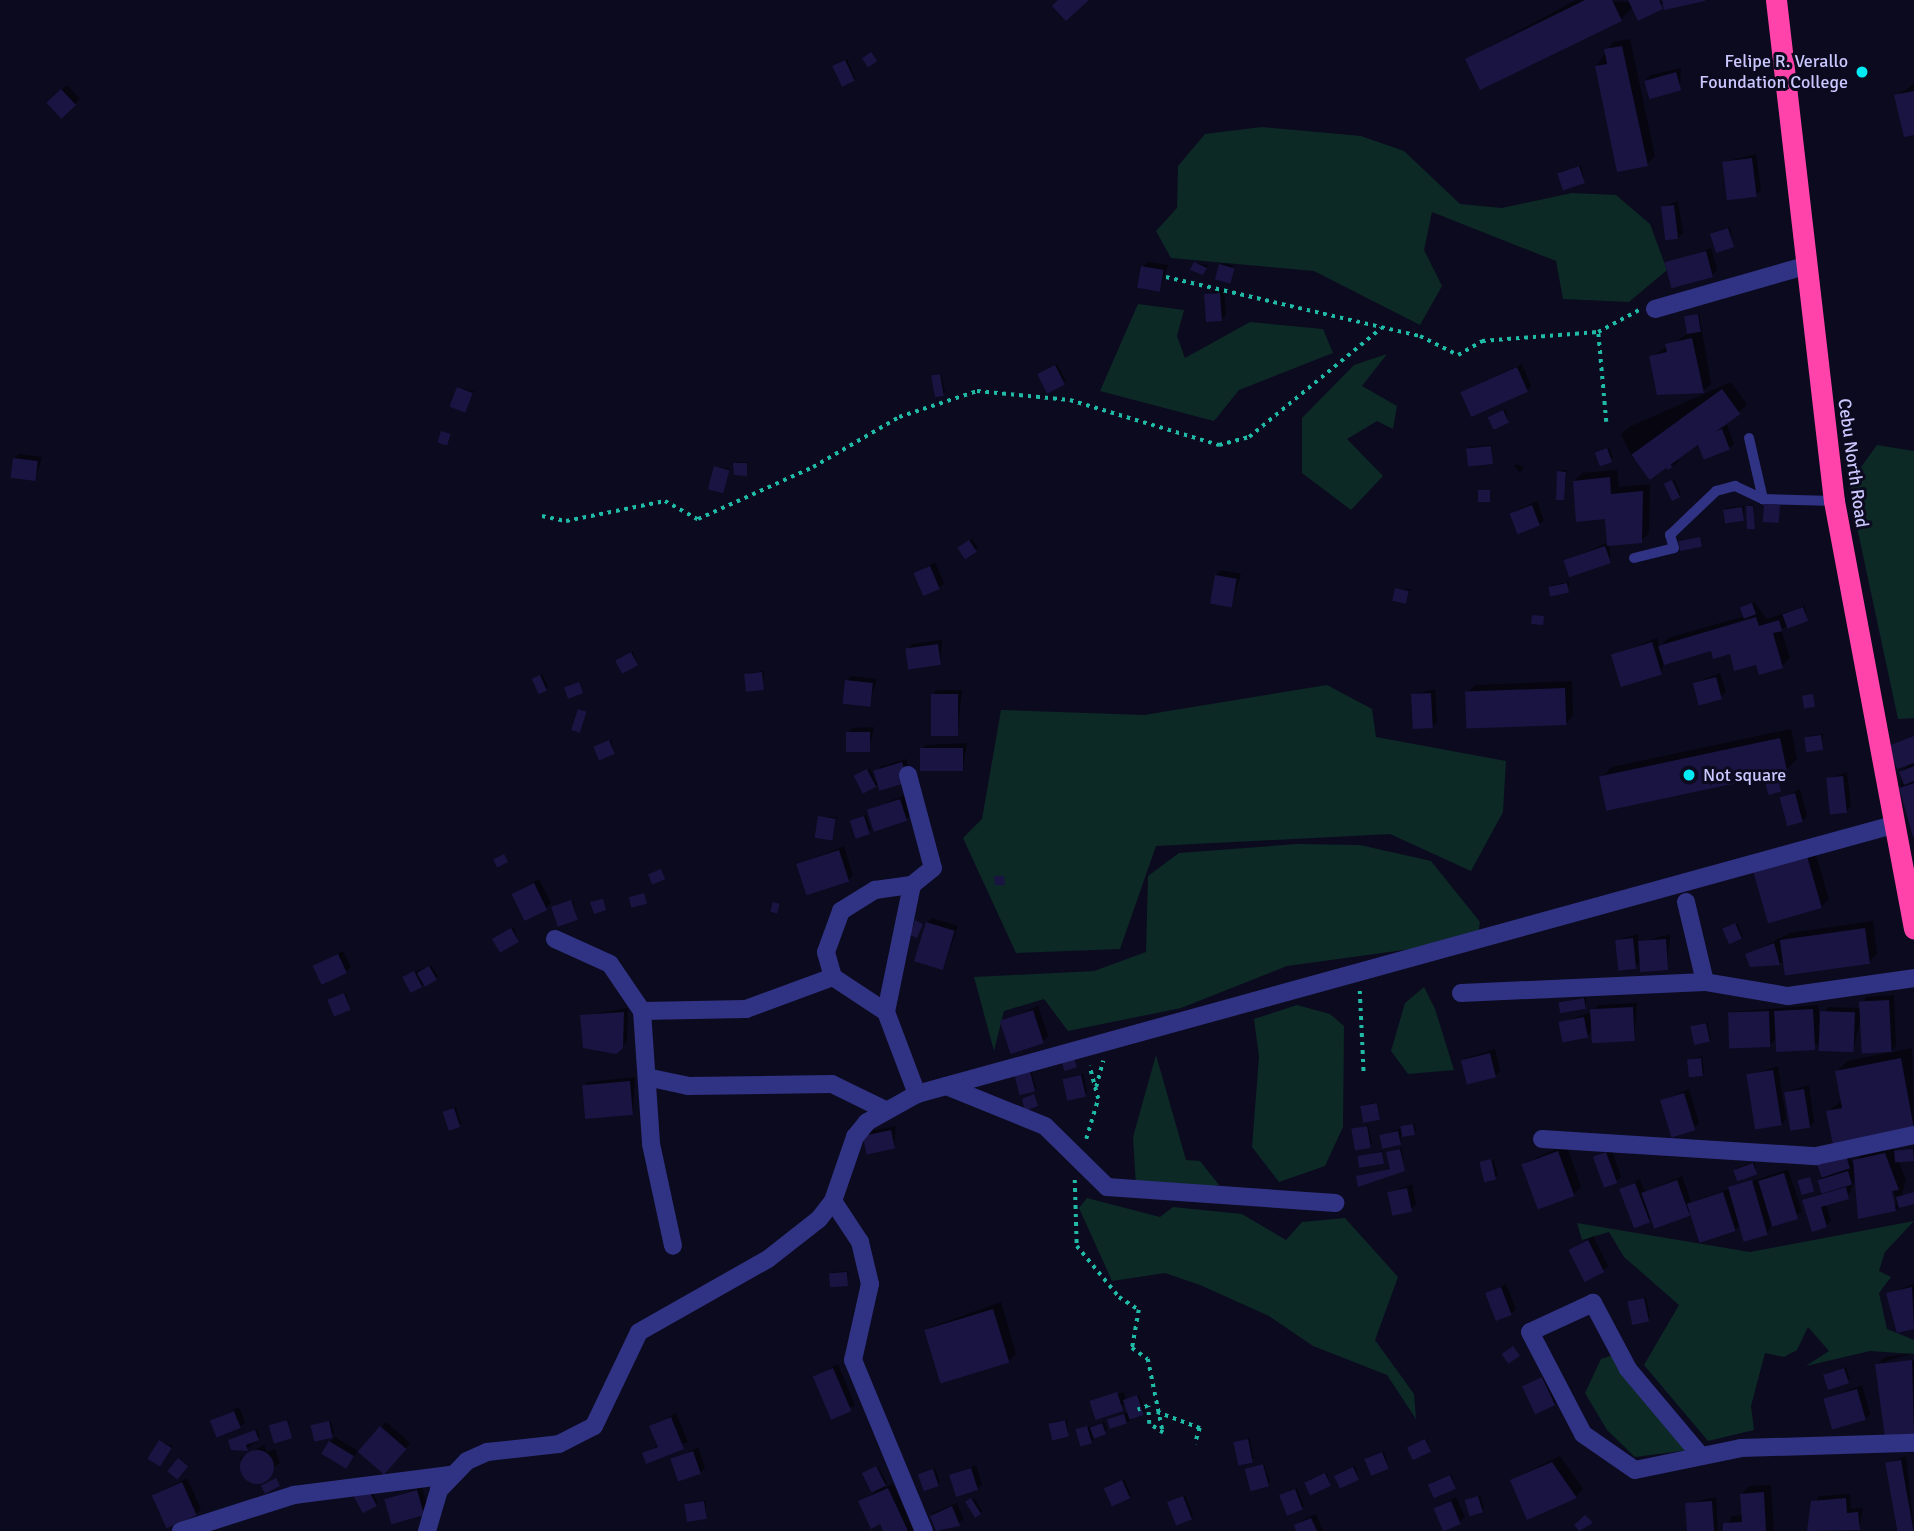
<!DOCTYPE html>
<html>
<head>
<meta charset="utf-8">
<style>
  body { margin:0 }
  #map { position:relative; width:1914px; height:1531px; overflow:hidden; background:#0c0a1f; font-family:Signika,sans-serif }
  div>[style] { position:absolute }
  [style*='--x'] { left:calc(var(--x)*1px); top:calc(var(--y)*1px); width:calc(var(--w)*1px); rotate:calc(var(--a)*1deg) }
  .green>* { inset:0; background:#0c2926 }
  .shadow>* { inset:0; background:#0007; transform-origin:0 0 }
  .round { border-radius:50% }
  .building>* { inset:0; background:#1a1442; transform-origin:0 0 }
  .path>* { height:3.5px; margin-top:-1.75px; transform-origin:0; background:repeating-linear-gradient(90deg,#20bba7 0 3.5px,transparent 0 8.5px) }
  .lane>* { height:10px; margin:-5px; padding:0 5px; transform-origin:5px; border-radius:5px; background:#303283 }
  .street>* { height:18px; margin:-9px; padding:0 9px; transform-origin:9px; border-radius:9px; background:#303283 }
  .highway>* { height:21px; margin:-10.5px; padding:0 10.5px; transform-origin:10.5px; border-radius:10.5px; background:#ff43aa }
  .dots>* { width:19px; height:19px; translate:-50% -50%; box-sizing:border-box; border:4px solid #0c0a1f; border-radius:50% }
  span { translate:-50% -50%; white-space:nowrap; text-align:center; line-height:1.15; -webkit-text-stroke:6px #0c0a1f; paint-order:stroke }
  .poi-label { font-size:18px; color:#cac8ff }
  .right { translate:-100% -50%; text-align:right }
  .left { translate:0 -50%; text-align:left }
  .street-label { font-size:18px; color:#cac8ff }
</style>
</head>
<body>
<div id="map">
  <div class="green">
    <div style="clip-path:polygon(1262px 127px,1361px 136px,1404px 151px,1460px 204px,1502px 208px,1572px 193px,1616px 195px,1650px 224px,1667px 270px,1629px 302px,1563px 299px,1556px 261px,1432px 212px,1424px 250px,1442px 286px,1420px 325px,1314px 271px,1171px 258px,1156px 231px,1177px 208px,1178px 166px,1205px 134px)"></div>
    <div style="clip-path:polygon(1138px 304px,1184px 310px,1177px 336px,1185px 358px,1250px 322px,1323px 329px,1333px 353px,1239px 390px,1214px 421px,1100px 391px)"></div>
    <div style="clip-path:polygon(1387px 354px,1362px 386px,1397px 406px,1393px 429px,1377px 421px,1347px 439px,1383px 476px,1351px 510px,1302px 473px,1302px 418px,1354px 365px)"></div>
    <div style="clip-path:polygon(1877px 445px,1914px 451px,1914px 718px,1898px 719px,1848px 485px)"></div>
    <div style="clip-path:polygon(1327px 685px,1372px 709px,1376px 737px,1506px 761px,1503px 812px,1471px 871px,1390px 834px,1156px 846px,1120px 949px,1016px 953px,963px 838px,982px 819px,1001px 710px,1144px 715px)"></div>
    <div style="clip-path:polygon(1297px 844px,1360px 845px,1431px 861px,1480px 922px,1477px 940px,1287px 966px,1181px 1008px,1068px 1031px,1044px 999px,1004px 1011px,994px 1051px,974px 977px,1094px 971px,1146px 952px,1148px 876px,1179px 853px)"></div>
    <div style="clip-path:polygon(1424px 987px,1435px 1009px,1454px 1070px,1408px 1074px,1391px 1051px,1405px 1003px)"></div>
    <div style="clip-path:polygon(1297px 1005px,1330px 1014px,1344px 1026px,1343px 1127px,1325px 1166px,1279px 1182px,1252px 1147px,1259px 1057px,1254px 1019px)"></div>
    <div style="clip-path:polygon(1156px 1055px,1186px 1160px,1200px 1161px,1219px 1185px,1177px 1195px,1136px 1186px,1133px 1137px)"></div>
    <div style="clip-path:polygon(1087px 1198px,1160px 1217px,1173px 1207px,1242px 1214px,1286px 1240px,1302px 1222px,1345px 1218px,1398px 1277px,1375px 1340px,1414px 1394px,1416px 1419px,1387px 1375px,1313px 1346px,1269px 1316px,1200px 1285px,1165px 1273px,1112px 1281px,1079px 1208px)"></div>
    <div style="clip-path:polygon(1914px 1221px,1885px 1252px,1879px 1271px,1891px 1277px,1879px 1293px,1887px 1329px,1914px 1340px,1914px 1354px,1870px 1351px,1806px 1366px,1829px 1351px,1808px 1327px,1797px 1350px,1784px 1357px,1765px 1353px,1751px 1406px,1754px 1430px,1708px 1441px,1644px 1365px,1679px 1305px,1624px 1257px,1609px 1232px,1582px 1240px,1577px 1223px,1750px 1252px)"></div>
    <div style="clip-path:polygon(1613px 1355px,1689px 1450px,1635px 1457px,1607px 1430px,1585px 1393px,1601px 1359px)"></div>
  </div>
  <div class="shadow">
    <div style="clip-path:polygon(1576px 0,1629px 2px,1702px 0,1633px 7px,1621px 19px,1467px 59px)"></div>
    <div style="clip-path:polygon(1630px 39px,1655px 156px,1647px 164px,1596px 67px,1613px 42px)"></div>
    <div style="clip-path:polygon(847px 59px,855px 78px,854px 80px,836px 64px)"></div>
    <div style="clip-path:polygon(1681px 68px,1680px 88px,1646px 80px,1651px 75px)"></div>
    <div style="clip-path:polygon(1914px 84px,1914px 133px,1896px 96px)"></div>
    <div style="left:67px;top:85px;width:19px;height:25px;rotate:47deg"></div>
    <div style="clip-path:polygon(1756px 154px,1761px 190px,1756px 195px,1724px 162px)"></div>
    <div style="clip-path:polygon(1581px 165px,1584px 181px,1559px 174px,1561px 172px)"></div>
    <div style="clip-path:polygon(1678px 201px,1683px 233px,1678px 238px,1663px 207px)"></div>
    <div style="clip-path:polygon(1730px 227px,1733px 246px,1712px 234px,1714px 232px)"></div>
    <div style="clip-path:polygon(1711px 248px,1717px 270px,1712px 275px,1667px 264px)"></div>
    <div style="clip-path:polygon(1148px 262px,1168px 265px,1160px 289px,1143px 267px)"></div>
    <div style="clip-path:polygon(1195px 263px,1208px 265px,1205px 271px)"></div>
    <div style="clip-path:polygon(1223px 263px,1234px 266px,1229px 282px,1221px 265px)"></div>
    <div style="clip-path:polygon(1224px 289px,1226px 315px,1221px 320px,1205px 295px)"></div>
    <div style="clip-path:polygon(1699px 313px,1711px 384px,1703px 391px,1651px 357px,1689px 333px,1686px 318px)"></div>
    <div style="clip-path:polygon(1057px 364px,1066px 381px,1064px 383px,1041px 372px)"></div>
    <div style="clip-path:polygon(1522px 364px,1531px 386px,1527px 391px,1462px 392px)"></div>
    <div style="clip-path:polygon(941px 373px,945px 392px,943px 394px,933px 376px)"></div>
    <div style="clip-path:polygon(1731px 382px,1747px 405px,1739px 412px,1633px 459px,1621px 434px,1629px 427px)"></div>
    <div style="clip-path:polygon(458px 388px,474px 391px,466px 410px)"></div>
    <div style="clip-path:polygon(1506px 409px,1508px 422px,1491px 416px)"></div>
    <div style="clip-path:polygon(1727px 425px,1734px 444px,1729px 449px,1699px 439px)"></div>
    <div style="clip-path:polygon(1492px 445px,1492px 462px,1468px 449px,1470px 447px)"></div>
    <div style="clip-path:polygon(1609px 447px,1613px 458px,1611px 460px,1597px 452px)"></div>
    <div class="round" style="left:1665px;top:451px;width:14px;height:14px"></div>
    <div style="clip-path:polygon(19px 454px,42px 457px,35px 479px,14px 459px)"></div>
    <div style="clip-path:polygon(748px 462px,746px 474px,735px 464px,737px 462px)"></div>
    <div style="clip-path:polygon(1514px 466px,1516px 464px,1524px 467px,1520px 473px)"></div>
    <div style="clip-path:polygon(715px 467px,729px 468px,722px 491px)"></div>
    <div style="clip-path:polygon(1561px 470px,1567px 470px,1564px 498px,1559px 472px)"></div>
    <div style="clip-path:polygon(1617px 470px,1619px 487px,1650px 484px,1649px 533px,1641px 541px,1610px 544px,1610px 562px,1565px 561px,1609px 542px,1607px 517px,1574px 481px,1582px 473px)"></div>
    <div style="clip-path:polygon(1674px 479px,1681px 494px,1679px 496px,1668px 482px)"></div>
    <div style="clip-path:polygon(1537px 501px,1544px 520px,1539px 525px,1511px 513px)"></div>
    <div style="clip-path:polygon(1750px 505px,1754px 505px,1754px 527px,1748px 507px)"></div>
    <div style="clip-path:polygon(1744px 506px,1743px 520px,1724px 510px,1726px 508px)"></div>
    <div style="clip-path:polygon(972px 539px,978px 548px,965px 557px,961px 546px)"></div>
    <div style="clip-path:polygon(935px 562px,944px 583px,939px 588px,915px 574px)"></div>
    <div style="clip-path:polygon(1221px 570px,1241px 574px,1231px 606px,1216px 575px)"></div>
    <div style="clip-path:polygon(1569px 582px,1568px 591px,1550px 587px,1552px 585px)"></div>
    <div style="clip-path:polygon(1396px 589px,1410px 589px,1406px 602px)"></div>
    <div style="clip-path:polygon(1754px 602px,1767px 619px,1805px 606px,1807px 620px,1781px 629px,1790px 658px,1782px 666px,1712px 649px,1664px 663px,1661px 673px,1613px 655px,1657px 638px,1660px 647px,1668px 638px,1745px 616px,1742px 608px)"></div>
    <div style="clip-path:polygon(942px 640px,940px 664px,907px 649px,912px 644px)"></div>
    <div style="clip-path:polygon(633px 651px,637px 663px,619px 658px)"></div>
    <div style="clip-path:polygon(764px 671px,763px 688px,746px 675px,748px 673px)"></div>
    <div style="clip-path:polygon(1720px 673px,1726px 692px,1721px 697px,1695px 683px)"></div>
    <div style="clip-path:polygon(542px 674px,548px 687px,546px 689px,536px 678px)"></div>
    <div style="clip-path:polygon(851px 676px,877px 679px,869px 705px,847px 681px)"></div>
    <div style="clip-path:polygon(1572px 681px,1573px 716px,1566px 723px,1467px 693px,1475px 685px)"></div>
    <div style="clip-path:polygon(1435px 689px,1437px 722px,1432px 727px,1413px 695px)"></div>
    <div style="clip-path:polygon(938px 690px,962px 690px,957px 735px,933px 695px)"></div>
    <div style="clip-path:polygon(874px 727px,869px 749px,848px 733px,853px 728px)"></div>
    <div style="clip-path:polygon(1791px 729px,1797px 759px,1786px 770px,1601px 778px,1612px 767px)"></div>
    <div style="clip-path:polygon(1823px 734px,1822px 748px,1806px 738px,1808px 736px)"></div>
    <div style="clip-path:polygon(1914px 738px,1914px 833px,1901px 788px,1901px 772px,1911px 762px,1890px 746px)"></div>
    <div style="clip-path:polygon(611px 740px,614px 752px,598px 746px)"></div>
    <div style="clip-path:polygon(967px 743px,963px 769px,921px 750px,926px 745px)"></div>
    <div style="clip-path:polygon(906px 759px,912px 776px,875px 785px,858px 775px,870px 769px,876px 782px,880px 767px)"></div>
    <div style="clip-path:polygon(1847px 772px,1851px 806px,1846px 811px,1828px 779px)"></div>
    <div style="clip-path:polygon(1800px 789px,1807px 816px,1802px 821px,1782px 798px)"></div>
    <div style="clip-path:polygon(905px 795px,911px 814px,906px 819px,869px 810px)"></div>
    <div style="clip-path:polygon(866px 815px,871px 830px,869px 832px,852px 821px)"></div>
    <div style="clip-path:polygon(820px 817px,837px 817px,832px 839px)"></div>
    <div style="clip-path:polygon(844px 846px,853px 875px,849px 880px,798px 865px)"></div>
    <div style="clip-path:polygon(1814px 849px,1829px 899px,1821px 907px,1763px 864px)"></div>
    <div style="clip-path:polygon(539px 879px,551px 903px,546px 908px,513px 894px)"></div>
    <div style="clip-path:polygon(573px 901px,577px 918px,555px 909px)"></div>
    <div style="clip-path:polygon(932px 918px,958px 926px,943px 968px,927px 923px)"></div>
    <div style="clip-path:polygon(1873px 921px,1877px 954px,1869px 962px,1779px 963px,1747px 955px,1790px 933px)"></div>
    <div style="clip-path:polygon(1737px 923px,1743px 936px,1741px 938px,1726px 927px)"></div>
    <div style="clip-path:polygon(514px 927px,518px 941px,496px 937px)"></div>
    <div style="clip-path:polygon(1638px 934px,1639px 943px,1670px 934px,1667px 969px,1641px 961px,1635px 967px,1617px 940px)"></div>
    <div style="clip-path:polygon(343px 951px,351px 967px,346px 972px,315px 966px)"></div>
    <div style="clip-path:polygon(432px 966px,438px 977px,421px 986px,406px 975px)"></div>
    <div style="clip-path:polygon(346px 993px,350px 1008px,331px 999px)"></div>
    <div style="clip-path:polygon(1894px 995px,1896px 1046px,1889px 1053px,1912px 1048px,1914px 1128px,1828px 1112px,1842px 1100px,1837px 1071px,1848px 1061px,1886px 1053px,1861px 1018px,1853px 1050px,1777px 1038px,1769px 1046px,1730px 1012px,1818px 1005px,1821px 1027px,1827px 1007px,1861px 1008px,1866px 997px)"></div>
    <div style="clip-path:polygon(1586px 997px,1586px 1008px,1560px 1004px,1562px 1002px)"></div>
    <div style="clip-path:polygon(1637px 1003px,1634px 1039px,1593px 1030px,1587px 1036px,1561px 1023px,1589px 1013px,1593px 1022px,1597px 1005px)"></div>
    <div style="clip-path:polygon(1038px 1006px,1048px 1036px,1043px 1041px,1002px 1022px)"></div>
    <div style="clip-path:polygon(628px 1008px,627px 1041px,616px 1053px,582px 1016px)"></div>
    <div style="clip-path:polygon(1707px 1022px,1711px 1039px,1709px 1041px,1692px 1026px)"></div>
    <div style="clip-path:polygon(1495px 1049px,1500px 1071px,1495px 1076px,1463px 1059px)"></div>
    <div style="clip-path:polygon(1702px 1056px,1704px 1073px,1702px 1075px,1689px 1060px)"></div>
    <div style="clip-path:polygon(1030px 1066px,1036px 1088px,1034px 1090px,1018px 1069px)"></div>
    <div style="clip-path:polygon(1778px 1066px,1786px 1119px,1782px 1124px,1747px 1076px)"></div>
    <div style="clip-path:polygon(1083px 1074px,1087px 1092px,1085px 1094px,1064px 1079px)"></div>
    <div style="clip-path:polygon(635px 1077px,633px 1114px,584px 1086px,589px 1082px)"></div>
    <div style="clip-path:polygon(1809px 1085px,1814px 1122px,1809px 1127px,1786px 1092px)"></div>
    <div style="clip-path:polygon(1689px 1089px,1699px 1123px,1694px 1128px,1662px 1101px)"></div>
    <div style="clip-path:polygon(1378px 1102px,1380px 1118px,1362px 1107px,1364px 1105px)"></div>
    <div style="clip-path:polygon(456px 1107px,461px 1123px,459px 1125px,444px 1112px)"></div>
    <div style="clip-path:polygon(1414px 1123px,1416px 1131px,1401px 1136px,1400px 1143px,1381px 1136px)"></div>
    <div style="clip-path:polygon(1368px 1125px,1372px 1144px,1370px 1146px,1353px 1130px)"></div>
    <div style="clip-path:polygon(896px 1126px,894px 1148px,865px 1136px,870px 1131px)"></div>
    <div style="clip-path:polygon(1566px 1144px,1581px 1187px,1573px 1195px,1523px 1164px)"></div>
    <div style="clip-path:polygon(evenodd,1893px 1146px,1896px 1153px,1914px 1148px,1914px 1159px,1899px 1162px,1906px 1180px,1902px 1195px,1914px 1192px,1914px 1202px,1895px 1210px,1856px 1177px,1848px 1197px,1826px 1204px,1831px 1221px,1826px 1226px,1804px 1201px,1822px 1192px,1819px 1165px,1848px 1155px,1855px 1167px,1862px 1152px,1893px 1146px,1892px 1182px,1897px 1206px,1893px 1206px,1892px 1182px)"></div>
    <div style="clip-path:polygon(1402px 1148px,1404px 1169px,1358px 1177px,1391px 1168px,1388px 1152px)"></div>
    <div style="clip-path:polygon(1611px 1148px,1621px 1177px,1616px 1181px,1595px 1157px)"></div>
    <div style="clip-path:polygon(1383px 1151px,1383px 1162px,1359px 1158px,1361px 1156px)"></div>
    <div style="clip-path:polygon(1493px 1159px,1498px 1175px,1496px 1177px,1482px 1163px)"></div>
    <div style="clip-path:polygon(1755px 1162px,1756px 1173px,1735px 1170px,1737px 1168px)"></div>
    <div style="clip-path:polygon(1788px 1169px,1802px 1212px,1771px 1225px,1767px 1234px,1740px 1225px,1735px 1230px,1692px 1212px,1649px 1220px,1621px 1190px,1640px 1179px,1645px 1192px,1682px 1176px,1691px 1202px)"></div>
    <div style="clip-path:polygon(1412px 1184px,1416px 1204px,1411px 1209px,1389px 1193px)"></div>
    <div style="clip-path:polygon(1593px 1236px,1608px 1266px,1603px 1270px,1570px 1250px)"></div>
    <div style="clip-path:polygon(849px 1271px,847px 1284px,831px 1274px,833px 1272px)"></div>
    <div style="clip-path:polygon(1506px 1284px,1516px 1309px,1511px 1314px,1488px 1294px)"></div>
    <div style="clip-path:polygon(1914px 1284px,1914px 1327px,1898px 1331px,1888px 1294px)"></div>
    <div style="clip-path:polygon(1646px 1297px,1650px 1317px,1648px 1319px,1628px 1302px)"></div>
    <div style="clip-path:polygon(1001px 1302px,1016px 1354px,1008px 1362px,926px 1329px)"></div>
    <div style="clip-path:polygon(1914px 1353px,1883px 1362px,1914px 1361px,1914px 1433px,1886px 1436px,1877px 1365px,1885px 1357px)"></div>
    <div style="clip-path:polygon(838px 1364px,855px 1405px,833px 1417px,815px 1377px)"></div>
    <div style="left:1846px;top:1367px;width:13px;height:22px;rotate:72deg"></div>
    <div style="clip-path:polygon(1547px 1374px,1559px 1399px,1554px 1404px,1525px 1387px)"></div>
    <div style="clip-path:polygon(1862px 1385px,1870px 1414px,1865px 1419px,1825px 1400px)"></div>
    <div style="clip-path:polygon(1123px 1392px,1126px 1399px,1139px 1395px,1145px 1412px,1126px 1423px,1111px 1419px,1129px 1412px,1126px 1405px,1092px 1403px)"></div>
    <div style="clip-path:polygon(239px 1407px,245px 1422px,240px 1427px,213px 1421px)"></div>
    <div style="clip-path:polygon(676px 1413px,688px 1442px,644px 1454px,659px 1445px,651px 1426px)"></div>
    <div style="clip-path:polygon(288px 1419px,291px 1437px,271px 1426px,273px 1424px)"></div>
    <div style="clip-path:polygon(1067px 1419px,1068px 1435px,1050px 1424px,1052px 1422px)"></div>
    <div style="clip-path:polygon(331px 1421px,334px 1434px,317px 1440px,315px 1425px)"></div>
    <div style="left:386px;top:1422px;width:32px;height:39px;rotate:41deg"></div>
    <div style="clip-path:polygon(1104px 1422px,1107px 1430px,1091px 1441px,1078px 1430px)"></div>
    <div style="clip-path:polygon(257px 1429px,260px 1437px,247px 1449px,230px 1440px)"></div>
    <div style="clip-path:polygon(335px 1437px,358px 1451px,346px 1467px,330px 1442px)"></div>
    <div style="clip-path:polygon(1249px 1438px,1254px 1458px,1252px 1460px,1236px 1443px)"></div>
    <div style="clip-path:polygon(1427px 1439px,1430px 1451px,1411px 1445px)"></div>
    <div style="clip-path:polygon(161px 1442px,173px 1446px,162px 1462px)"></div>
    <div style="clip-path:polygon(264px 1445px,267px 1452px,275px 1449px,280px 1463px,250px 1484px,240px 1458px)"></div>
    <div style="clip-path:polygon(698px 1447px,705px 1468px,700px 1473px,673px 1460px)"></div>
    <div style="clip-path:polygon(1384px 1451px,1388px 1468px,1367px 1459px,1368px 1457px)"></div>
    <div style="clip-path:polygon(1560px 1456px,1583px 1489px,1576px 1497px,1512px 1480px)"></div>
    <div style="clip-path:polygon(1906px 1456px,1914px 1531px,1897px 1531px,1887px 1464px)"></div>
    <div style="clip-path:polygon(1264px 1463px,1270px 1482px,1268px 1484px,1247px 1469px)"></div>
    <div style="clip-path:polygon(976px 1465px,982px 1484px,977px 1489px,951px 1476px)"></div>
    <div style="clip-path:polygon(878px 1466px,887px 1483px,880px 1489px,893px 1484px,914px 1531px,885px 1531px,860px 1502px,874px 1493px,865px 1473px)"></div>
    <div style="clip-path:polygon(1355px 1466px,1358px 1478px,1336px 1475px,1338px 1473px)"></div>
    <div style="clip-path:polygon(935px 1468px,940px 1483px,938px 1485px,920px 1474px)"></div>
    <div style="clip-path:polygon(1327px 1473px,1330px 1485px,1308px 1481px)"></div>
    <div style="clip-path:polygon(1452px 1474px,1455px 1488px,1432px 1482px)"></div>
    <div style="clip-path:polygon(187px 1478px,201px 1509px,196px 1514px,154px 1495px)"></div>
    <div style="clip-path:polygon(1124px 1479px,1131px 1495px,1129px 1497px,1107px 1486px)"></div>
    <div style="clip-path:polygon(1771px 1485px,1774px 1531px,1725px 1531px,1732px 1516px,1743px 1515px,1742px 1494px,1749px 1486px)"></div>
    <div style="clip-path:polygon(422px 1487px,428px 1508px,423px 1513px,386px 1500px)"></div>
    <div style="clip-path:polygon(1297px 1488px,1304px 1506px,1302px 1508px,1281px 1495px)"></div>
    <div style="clip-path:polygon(370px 1489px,378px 1503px,364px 1512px)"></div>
    <div style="clip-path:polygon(1850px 1494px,1851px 1509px,1863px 1508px,1859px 1529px,1810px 1531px,1818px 1496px)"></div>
    <div style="clip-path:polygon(1185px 1495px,1193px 1516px,1191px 1518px,1171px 1501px)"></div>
    <div style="clip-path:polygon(1480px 1495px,1484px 1509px,1482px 1511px,1467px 1501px)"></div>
    <div style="clip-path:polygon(1456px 1497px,1465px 1517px,1460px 1522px,1435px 1509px)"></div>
    <div style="clip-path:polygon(1716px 1497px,1718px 1531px,1689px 1531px,1687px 1504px)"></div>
    <div style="clip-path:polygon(974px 1498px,982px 1511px,980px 1513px,969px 1501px)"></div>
    <div style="clip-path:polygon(706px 1500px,706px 1517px,686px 1505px,688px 1503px)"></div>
    <div style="left:957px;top:1503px;width:18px;height:28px;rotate:68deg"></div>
    <div style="clip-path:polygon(1316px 1514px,1323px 1531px,1298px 1531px,1301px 1521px)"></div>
  </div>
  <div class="building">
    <div style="clip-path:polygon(1058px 0,1089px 0,1066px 21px,1052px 6px)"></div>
    <div style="clip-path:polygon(1585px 0,1612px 0,1622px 21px,1480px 90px,1465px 59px)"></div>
    <div style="clip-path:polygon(1628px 0,1659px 0,1663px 9px,1638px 21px)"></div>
    <div style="clip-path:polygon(1662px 0,1705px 0,1705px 1px,1664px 10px)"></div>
    <div style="clip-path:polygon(1622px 46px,1648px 166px,1617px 172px,1595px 66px,1607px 64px,1604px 49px)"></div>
    <div style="left:871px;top:52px;width:11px;height:11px;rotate:56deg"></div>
    <div style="left:845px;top:60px;width:23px;height:14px;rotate:65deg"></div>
    <div style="left:1676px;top:72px;width:19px;height:33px;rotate:74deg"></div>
    <div style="left:61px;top:89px;width:22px;height:20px;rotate:47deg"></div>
    <div style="clip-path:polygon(1914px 91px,1914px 135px,1904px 137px,1894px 95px)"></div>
    <div style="left:1752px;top:158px;width:39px;height:30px;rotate:83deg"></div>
    <div style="left:1579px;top:166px;width:18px;height:23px;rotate:71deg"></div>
    <div style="left:1674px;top:205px;width:34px;height:13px;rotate:83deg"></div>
    <div style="left:1728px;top:228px;width:20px;height:19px;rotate:72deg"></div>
    <div style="left:1706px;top:251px;width:27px;height:43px;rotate:75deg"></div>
    <div style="clip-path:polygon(1194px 262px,1207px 268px,1203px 275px,1190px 270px)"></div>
    <div style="left:1219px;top:264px;width:16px;height:16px;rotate:15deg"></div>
    <div style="left:1141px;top:266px;width:23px;height:22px;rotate:10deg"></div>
    <div style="left:1220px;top:293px;width:28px;height:16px;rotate:86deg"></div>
    <div style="left:1698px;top:314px;width:18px;height:14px;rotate:81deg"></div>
    <div style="clip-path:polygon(1692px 338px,1704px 393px,1657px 395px,1649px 356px,1667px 352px,1665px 344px)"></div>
    <div style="left:1055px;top:365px;width:22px;height:20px;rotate:63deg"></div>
    <div style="left:1517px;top:367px;width:27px;height:62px;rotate:66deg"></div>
    <div style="left:940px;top:374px;width:22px;height:9px;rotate:80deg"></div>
    <div style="left:457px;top:387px;width:17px;height:21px;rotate:21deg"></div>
    <div style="left:1722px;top:389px;width:31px;height:112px;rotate:54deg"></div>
    <div style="left:1503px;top:410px;width:14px;height:17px;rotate:65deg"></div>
    <div style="left:1722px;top:429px;width:22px;height:28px;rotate:69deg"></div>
    <div style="left:441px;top:431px;width:10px;height:12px;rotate:17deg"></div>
    <div style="left:1491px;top:446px;width:18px;height:25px;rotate:84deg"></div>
    <div style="left:1607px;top:448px;width:15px;height:13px;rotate:70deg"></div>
    <div style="left:1666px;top:453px;width:16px;height:5px;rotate:68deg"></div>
    <div style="left:13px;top:458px;width:25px;height:20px;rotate:7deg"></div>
    <div style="clip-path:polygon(733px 463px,747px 463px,747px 476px,734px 475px)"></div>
    <div style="left:714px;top:466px;width:16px;height:24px;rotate:15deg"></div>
    <div style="clip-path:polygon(1557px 471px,1566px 472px,1564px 500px,1556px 500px)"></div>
    <div style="clip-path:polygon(1610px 477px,1611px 494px,1643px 491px,1642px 543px,1607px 546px,1605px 519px,1576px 522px,1573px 481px)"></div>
    <div style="left:1672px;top:480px;width:19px;height:9px;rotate:65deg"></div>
    <div style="left:1490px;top:490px;width:12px;height:12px;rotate:90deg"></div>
    <div style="left:1764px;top:504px;width:16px;height:18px;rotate:4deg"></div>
    <div style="left:1532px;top:505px;width:22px;height:24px;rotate:69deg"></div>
    <div style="clip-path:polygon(1746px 506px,1753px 506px,1755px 529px,1747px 529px)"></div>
    <div style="left:1742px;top:507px;width:14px;height:19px;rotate:82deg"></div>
    <div style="left:1700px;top:537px;width:10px;height:22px;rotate:79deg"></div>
    <div style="left:969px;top:540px;width:14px;height:14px;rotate:56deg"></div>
    <div style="left:1605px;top:546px;width:18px;height:44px;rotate:71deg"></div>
    <div style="left:930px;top:566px;width:25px;height:18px;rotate:67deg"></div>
    <div style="left:1215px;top:575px;width:22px;height:29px;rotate:10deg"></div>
    <div style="left:1567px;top:583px;width:10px;height:19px;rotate:79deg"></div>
    <div style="left:1395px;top:588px;width:14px;height:13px;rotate:12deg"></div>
    <div style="left:1752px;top:603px;width:12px;height:13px;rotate:70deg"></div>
    <div style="left:1803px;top:607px;width:15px;height:22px;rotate:70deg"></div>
    <div style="left:1532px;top:615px;width:12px;height:9px;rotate:5deg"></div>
    <div style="clip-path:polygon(1756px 617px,1759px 626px,1779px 620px,1782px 631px,1773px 633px,1783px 668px,1759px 675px,1756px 665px,1734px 671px,1730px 654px,1713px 659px,1711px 651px,1664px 665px,1658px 646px)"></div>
    <div style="left:1652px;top:642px;width:34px;height:43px;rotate:73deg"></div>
    <div style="left:938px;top:644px;width:21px;height:33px;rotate:82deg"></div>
    <div style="left:631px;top:652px;width:15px;height:18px;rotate:62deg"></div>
    <div style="left:762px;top:672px;width:18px;height:18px;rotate:84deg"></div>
    <div style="left:540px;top:675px;width:17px;height:9px;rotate:66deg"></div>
    <div style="left:1716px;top:677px;width:23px;height:24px;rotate:75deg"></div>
    <div style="left:845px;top:680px;width:28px;height:24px;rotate:6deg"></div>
    <div style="left:579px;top:682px;width:12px;height:16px;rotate:70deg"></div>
    <div style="left:1565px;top:688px;width:37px;height:100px;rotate:88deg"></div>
    <div style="left:1431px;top:693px;width:35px;height:20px;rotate:87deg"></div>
    <div style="left:931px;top:694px;width:27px;height:42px"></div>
    <div style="left:1813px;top:694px;width:13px;height:11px;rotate:81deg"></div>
    <div style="left:578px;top:709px;width:9px;height:22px;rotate:18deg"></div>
    <div style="left:846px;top:732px;width:24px;height:20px"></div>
    <div style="left:1821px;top:735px;width:15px;height:17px;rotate:82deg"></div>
    <div style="clip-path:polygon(1914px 736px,1914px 763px,1897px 769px,1888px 746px)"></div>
    <div style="left:1780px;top:738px;width:35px;height:185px;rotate:78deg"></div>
    <div style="left:609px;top:740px;width:15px;height:17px;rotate:67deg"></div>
    <div style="left:963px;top:748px;width:23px;height:43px;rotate:90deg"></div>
    <div style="left:902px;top:762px;width:21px;height:30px;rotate:73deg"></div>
    <div style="clip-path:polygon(1914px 766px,1914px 781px,1904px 785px,1899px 772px)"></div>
    <div style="left:867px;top:769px;width:20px;height:15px;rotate:63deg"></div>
    <div style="left:1843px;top:776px;width:37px;height:17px;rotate:84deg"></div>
    <div style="left:1777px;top:777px;width:15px;height:13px;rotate:74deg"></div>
    <div style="clip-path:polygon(1914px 783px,1914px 837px,1913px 837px,1899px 788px)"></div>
    <div style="left:1795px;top:793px;width:30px;height:16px;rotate:75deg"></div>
    <div style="left:900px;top:799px;width:23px;height:35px;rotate:72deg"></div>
    <div style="left:818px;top:816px;width:18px;height:22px;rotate:9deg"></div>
    <div style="left:864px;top:816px;width:19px;height:15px;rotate:72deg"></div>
    <div style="left:839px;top:850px;width:33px;height:45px;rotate:72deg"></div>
    <div style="left:504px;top:854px;width:9px;height:12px;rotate:63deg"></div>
    <div style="left:1807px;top:856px;width:54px;height:56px;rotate:74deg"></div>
    <div style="left:661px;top:869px;width:11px;height:14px;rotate:68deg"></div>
    <div style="clip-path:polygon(994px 876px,1004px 876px,1005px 885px,995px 885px)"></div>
    <div style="left:534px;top:883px;width:30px;height:25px;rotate:64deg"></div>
    <div style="left:644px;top:893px;width:11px;height:16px;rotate:75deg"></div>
    <div style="clip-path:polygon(603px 899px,606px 910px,594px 914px,590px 902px)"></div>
    <div style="left:571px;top:900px;width:21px;height:21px;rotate:71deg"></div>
    <div style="left:773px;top:902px;width:7px;height:10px;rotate:16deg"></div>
    <div style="clip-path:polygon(915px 920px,923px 924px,917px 938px,910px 935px)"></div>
    <div style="left:926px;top:922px;width:30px;height:41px;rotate:17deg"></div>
    <div style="left:1735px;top:923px;width:17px;height:14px;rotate:66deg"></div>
    <div style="left:511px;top:928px;width:16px;height:22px;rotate:60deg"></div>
    <div style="left:1865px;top:928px;width:36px;height:86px;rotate:82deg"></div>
    <div style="left:1633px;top:938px;width:31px;height:18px;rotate:84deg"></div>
    <div style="left:1666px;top:939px;width:31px;height:28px;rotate:86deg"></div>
    <div style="clip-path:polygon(1774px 943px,1780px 965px,1750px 967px,1745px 954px)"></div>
    <div style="left:338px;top:954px;width:21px;height:28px;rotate:65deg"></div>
    <div style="left:429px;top:966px;width:16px;height:14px;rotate:60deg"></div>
    <div style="left:414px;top:971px;width:18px;height:13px;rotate:63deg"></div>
    <div style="left:344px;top:993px;width:18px;height:18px;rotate:68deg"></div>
    <div style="left:1584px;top:998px;width:11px;height:26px;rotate:80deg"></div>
    <div style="left:1889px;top:1000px;width:52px;height:30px;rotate:87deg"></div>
    <div style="left:1633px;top:1007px;width:34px;height:43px;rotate:87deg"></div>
    <div style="left:1813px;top:1009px;width:41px;height:39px;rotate:87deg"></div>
    <div style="left:1033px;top:1010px;width:35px;height:35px;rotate:72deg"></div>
    <div style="left:1769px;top:1011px;width:36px;height:41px;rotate:88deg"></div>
    <div style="left:1820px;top:1011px;width:35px;height:40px;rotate:2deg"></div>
    <div style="clip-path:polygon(624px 1012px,623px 1048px,616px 1054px,583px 1048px,580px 1015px)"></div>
    <div style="left:1584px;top:1017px;width:21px;height:26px;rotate:79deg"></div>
    <div style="left:1706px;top:1023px;width:19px;height:16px;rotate:78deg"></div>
    <div style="left:1072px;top:1052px;width:16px;height:13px;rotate:72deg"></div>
    <div style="left:1490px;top:1053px;width:25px;height:30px;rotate:76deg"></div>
    <div style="left:1701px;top:1058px;width:18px;height:14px;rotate:84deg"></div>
    <div style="clip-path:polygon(1901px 1058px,1914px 1129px,1833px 1145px,1826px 1111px,1842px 1108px,1835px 1071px)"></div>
    <div style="left:1029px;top:1067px;width:25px;height:16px;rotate:76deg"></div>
    <div style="left:1773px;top:1070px;width:56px;height:27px;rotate:81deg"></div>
    <div style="left:1081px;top:1075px;width:22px;height:19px;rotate:77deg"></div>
    <div style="left:630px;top:1081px;width:34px;height:48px;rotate:85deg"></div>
    <div style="left:1804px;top:1089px;width:39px;height:20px;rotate:81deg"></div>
    <div style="left:1684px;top:1093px;width:39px;height:25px;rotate:73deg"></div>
    <div style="clip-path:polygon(1034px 1094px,1038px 1106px,1025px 1111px,1022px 1099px)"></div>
    <div style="left:1377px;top:1103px;width:17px;height:17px;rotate:80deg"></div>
    <div style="left:454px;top:1108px;width:20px;height:12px;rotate:72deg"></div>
    <div style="left:1413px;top:1124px;width:11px;height:13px;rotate:80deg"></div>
    <div style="left:1367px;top:1126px;width:22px;height:16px;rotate:80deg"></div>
    <div style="left:891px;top:1130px;width:19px;height:29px;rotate:78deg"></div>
    <div style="left:1398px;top:1131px;width:14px;height:19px;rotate:78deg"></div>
    <div style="clip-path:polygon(1400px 1149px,1405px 1171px,1358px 1187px,1356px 1176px,1390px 1169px,1386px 1152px)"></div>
    <div style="left:1913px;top:1149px;width:12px;height:19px;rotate:85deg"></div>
    <div style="left:1558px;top:1151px;width:48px;height:39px;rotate:70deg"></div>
    <div style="left:1382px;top:1152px;width:12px;height:25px;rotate:81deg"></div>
    <div style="left:1606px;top:1152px;width:33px;height:14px;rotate:70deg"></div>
    <div style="clip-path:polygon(1885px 1153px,1899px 1190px,1892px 1191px,1896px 1211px,1858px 1219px,1853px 1160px)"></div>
    <div style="left:1846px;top:1156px;width:13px;height:30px;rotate:72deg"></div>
    <div style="left:1491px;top:1159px;width:21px;height:12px;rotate:76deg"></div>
    <div style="left:1753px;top:1163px;width:12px;height:21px;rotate:70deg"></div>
    <div style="left:1848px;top:1171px;width:14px;height:32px;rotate:73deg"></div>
    <div style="left:1784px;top:1173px;width:48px;height:27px;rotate:73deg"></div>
    <div style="left:1810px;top:1177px;width:15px;height:13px;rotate:74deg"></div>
    <div style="left:1677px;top:1180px;width:38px;height:38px;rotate:70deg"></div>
    <div style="left:1752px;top:1180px;width:57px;height:25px;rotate:74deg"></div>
    <div style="left:1635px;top:1183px;width:42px;height:17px;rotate:69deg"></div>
    <div style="clip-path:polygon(1846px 1187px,1849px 1199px,1821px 1207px,1827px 1227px,1812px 1232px,1802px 1200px)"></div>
    <div style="left:1407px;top:1188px;width:24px;height:20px;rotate:78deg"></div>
    <div style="left:1723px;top:1192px;width:41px;height:38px;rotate:72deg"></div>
    <div style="clip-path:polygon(1914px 1192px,1914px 1204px,1899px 1208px,1896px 1197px)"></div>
    <div style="left:1588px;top:1240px;width:36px;height:22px;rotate:63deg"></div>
    <div style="left:847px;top:1272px;width:14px;height:18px;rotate:86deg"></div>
    <div style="left:1501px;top:1287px;width:30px;height:17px;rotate:69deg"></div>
    <div style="clip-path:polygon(1912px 1287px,1914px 1329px,1897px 1333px,1886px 1293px)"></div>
    <div style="left:1644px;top:1298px;width:24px;height:17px;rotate:78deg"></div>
    <div style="left:993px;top:1309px;width:56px;height:72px;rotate:73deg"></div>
    <div style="left:1513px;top:1346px;width:12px;height:14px;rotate:55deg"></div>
    <div style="clip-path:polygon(1912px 1360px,1914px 1434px,1885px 1438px,1875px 1364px)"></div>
    <div style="left:833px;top:1368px;width:47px;height:22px;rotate:67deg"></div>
    <div style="left:1844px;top:1368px;width:16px;height:22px;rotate:72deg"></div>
    <div style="left:1542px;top:1377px;width:31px;height:22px;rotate:65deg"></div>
    <div style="left:1857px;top:1389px;width:32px;height:35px;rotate:74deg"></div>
    <div style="left:1117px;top:1392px;width:20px;height:29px;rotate:72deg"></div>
    <div style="left:1137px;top:1395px;width:21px;height:15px;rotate:71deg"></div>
    <div style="left:234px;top:1411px;width:18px;height:26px;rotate:68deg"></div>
    <div style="left:1124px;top:1414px;width:10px;height:18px;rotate:73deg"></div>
    <div style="clip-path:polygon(671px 1417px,684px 1449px,646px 1464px,642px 1453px,658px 1447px,649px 1426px)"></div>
    <div style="left:287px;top:1420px;width:19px;height:19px;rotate:74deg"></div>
    <div style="left:1065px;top:1420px;width:17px;height:17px;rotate:77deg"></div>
    <div style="left:329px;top:1421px;width:17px;height:19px;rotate:77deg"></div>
    <div style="left:1102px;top:1423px;width:12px;height:13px;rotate:70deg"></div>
    <div style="left:380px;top:1426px;width:35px;height:34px;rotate:41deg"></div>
    <div style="left:1087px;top:1426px;width:18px;height:12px;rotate:74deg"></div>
    <div style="clip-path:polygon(255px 1430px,259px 1440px,246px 1445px,248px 1451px,231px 1450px,228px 1440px)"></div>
    <div style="left:1248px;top:1439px;width:24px;height:15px;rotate:78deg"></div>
    <div style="left:1425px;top:1439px;width:14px;height:20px;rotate:65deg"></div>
    <div style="left:159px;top:1440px;width:15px;height:22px;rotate:32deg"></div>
    <div style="left:329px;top:1441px;width:29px;height:15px;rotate:31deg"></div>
    <div class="round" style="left:240px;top:1450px;width:34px;height:34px"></div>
    <div style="left:693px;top:1451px;width:24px;height:24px;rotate:71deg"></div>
    <div style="left:1382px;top:1452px;width:18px;height:19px;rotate:68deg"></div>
    <div style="left:178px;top:1458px;width:13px;height:17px;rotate:39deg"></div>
    <div style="left:1901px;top:1460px;width:72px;height:16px;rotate:80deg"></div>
    <div style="clip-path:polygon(1552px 1462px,1577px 1498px,1527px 1520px,1510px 1480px)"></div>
    <div style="left:1263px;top:1464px;width:23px;height:19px;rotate:75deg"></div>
    <div style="left:876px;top:1466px;width:22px;height:16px;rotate:63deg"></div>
    <div style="left:1353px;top:1467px;width:14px;height:21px;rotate:65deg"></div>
    <div style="left:971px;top:1468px;width:23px;height:23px;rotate:72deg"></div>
    <div style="left:933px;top:1469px;width:18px;height:16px;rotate:71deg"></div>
    <div style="left:1325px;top:1473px;width:14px;height:23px;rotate:65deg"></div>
    <div style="left:1450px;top:1475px;width:15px;height:24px;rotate:67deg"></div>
    <div style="left:276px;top:1478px;width:9px;height:17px;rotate:63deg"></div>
    <div style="left:1122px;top:1480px;width:20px;height:20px;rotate:66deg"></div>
    <div style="left:182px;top:1482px;width:36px;height:33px;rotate:66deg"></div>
    <div style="clip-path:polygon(888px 1488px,908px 1531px,883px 1531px,880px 1524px,871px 1529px,858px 1501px)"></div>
    <div style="left:368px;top:1489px;width:19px;height:16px;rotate:62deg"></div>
    <div style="left:1295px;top:1489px;width:22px;height:17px;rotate:69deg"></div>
    <div style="left:417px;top:1490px;width:26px;height:34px;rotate:74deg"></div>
    <div style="clip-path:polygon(1764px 1492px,1766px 1531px,1723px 1531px,1723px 1523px,1742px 1522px,1740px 1494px)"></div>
    <div style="left:1183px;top:1496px;width:25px;height:17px;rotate:69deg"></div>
    <div style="left:1478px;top:1496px;width:17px;height:14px;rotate:73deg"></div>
    <div style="left:971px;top:1498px;width:19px;height:7px;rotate:58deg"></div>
    <div style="clip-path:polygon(1846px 1498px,1847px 1513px,1858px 1512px,1860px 1530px,1807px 1531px,1811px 1501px)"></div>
    <div style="left:704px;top:1501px;width:18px;height:20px;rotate:81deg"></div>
    <div style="left:1451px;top:1501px;width:25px;height:19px;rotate:67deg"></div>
    <div style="left:1712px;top:1501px;width:30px;height:27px;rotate:86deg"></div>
    <div style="clip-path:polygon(952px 1506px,960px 1526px,936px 1531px,930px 1516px)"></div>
    <div style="clip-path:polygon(1585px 1515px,1593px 1523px,1579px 1531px,1574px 1525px)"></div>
    <div style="clip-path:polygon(1311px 1518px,1317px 1531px,1296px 1531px,1294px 1525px)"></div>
  </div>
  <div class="path">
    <div style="--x:1166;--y:277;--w:261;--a:13.1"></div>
    <div style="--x:1420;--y:336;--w:42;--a:26.6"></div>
    <div style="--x:1458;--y:355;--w:28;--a:-30"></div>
    <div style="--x:1482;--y:341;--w:116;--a:-4.4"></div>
    <div style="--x:1606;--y:422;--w:90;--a:-95.1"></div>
    <div style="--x:1598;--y:332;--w:47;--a:-28.2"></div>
    <div style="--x:542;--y:516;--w:25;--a:12"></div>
    <div style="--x:566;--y:521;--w:101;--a:-11.4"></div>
    <div style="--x:665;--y:501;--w:38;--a:29"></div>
    <div style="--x:698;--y:519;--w:126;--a:-24.3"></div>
    <div style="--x:813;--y:467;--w:99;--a:-30.2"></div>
    <div style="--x:899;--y:417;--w:82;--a:-18.4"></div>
    <div style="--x:977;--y:391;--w:93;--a:5.5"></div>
    <div style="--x:1070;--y:400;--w:156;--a:16.8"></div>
    <div style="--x:1219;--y:445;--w:31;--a:-15"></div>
    <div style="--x:1249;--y:437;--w:171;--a:-39.5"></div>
    <div style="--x:1360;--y:991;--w:85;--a:87.3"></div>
    <div style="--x:1096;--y:1087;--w:27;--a:-75"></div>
    <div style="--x:1086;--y:1139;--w:42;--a:-73.3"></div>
    <div style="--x:1098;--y:1099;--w:34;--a:-105"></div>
    <div style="--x:1075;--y:1180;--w:66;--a:88.3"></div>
    <div style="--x:1077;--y:1246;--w:66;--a:50.5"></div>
    <div style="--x:1119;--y:1297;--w:24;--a:33"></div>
    <div style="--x:1139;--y:1310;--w:39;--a:100"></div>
    <div style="--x:1132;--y:1348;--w:19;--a:35"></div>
    <div style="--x:1148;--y:1359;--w:76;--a:78.5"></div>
    <div style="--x:1163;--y:1433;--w:17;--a:-147"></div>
    <div style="--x:1149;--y:1424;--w:18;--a:-93"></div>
    <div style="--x:1148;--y:1406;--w:11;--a:158"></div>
    <div style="--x:1157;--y:1412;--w:46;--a:20.4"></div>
    <div style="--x:1200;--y:1428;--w:17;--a:107"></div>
  </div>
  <div class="lane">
    <div style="--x:1749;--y:438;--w:63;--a:77.1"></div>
    <div style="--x:1634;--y:558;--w:41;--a:-14"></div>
    <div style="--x:1674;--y:548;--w:14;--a:-107"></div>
    <div style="--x:1670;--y:535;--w:64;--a:-43.7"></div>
    <div style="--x:1716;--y:491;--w:20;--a:-15"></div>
    <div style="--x:1735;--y:486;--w:31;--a:25"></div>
    <div style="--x:1763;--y:499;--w:71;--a:1.6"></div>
  </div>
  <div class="street">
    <div style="--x:1655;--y:309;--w:156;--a:-16"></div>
    <div style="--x:908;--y:775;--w:96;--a:75"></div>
    <div style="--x:933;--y:868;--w:27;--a:141"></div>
    <div style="--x:912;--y:885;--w:130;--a:101.6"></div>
    <div style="--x:886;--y:1012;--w:88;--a:69.3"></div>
    <div style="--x:1686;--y:902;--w:82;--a:76.6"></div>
    <div style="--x:555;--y:939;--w:60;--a:24.4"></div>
    <div style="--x:610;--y:964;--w:57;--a:55.8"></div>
    <div style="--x:642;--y:1011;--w:133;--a:86.1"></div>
    <div style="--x:651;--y:1144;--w:104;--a:77.8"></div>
    <div style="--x:1461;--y:993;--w:244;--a:-2.6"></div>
    <div style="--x:1705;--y:982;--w:84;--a:9.6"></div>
    <div style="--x:1788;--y:996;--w:127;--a:-8.1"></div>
    <div style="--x:642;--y:1011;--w:104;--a:-1.1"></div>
    <div style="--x:746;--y:1009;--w:93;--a:-20.2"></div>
    <div style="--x:886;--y:1012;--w:64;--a:-146.6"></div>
    <div style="--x:833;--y:977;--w:26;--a:-106"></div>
    <div style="--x:826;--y:952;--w:44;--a:-69.9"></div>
    <div style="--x:841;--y:911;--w:40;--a:-32"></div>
    <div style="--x:875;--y:890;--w:37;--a:-8"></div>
    <div style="--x:651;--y:1078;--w:38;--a:12"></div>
    <div style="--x:688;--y:1086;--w:144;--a:-0.8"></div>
    <div style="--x:832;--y:1084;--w:59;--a:26.1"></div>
    <div style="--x:946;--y:1086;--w:107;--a:22"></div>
    <div style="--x:1045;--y:1126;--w:87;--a:44.5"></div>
    <div style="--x:1107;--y:1187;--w:229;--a:4"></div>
    <div style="--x:1542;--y:1139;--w:275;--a:3.6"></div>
    <div style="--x:1816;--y:1156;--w:100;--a:-12.1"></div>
    <div style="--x:833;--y:1201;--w:49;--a:56.6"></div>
    <div style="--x:860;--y:1242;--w:43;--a:76.6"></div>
    <div style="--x:870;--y:1284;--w:78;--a:102.6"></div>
    <div style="--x:853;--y:1360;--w:185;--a:67.5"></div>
    <div style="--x:1701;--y:1456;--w:114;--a:-130"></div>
    <div style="--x:1628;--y:1369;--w:75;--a:-117.9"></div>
    <div style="--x:1593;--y:1303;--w:69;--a:155.3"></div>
    <div style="--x:1530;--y:1332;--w:115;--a:62.5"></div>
    <div style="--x:1583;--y:1434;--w:63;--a:34.7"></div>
    <div style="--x:1635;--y:1470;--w:108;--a:-11.7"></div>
    <div style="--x:1741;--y:1448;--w:173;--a:-1.7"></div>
    <div style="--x:181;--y:1531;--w:119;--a:-17.7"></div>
    <div style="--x:294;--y:1495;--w:157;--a:-7.3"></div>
    <div style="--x:427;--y:1531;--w:43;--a:-73.7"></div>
    <div style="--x:439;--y:1490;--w:40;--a:-46"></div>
    <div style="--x:467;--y:1461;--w:22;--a:-24"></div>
    <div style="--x:487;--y:1452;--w:72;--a:-6.3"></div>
    <div style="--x:559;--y:1444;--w:39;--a:-27"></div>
    <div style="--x:594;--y:1426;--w:104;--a:-64.4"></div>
    <div style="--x:639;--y:1332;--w:148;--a:-29.5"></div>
    <div style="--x:768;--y:1259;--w:65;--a:-38.1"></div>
    <div style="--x:819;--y:1219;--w:23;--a:-52"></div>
    <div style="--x:833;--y:1201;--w:68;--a:-71"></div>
    <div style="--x:855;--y:1137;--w:19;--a:-51"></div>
    <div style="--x:867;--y:1122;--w:57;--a:-29.2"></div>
    <div style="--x:917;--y:1094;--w:1012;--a:-15.41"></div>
  </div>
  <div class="highway">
    <div style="--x:1776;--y:0;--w:504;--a:83.4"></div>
    <div style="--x:1834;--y:501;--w:435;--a:79.4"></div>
  </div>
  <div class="dots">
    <div style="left:1862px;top:72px;background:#00ebf3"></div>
    <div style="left:1689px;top:775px;background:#00ebf3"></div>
  </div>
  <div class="poi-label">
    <span class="right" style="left:1848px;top:72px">Felipe R. Verallo<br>Foundation College</span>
    <span class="left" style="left:1703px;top:775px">Not square</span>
  </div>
  <div class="street-label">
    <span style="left:1853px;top:463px;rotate:82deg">Cebu North Road</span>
  </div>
</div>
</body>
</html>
